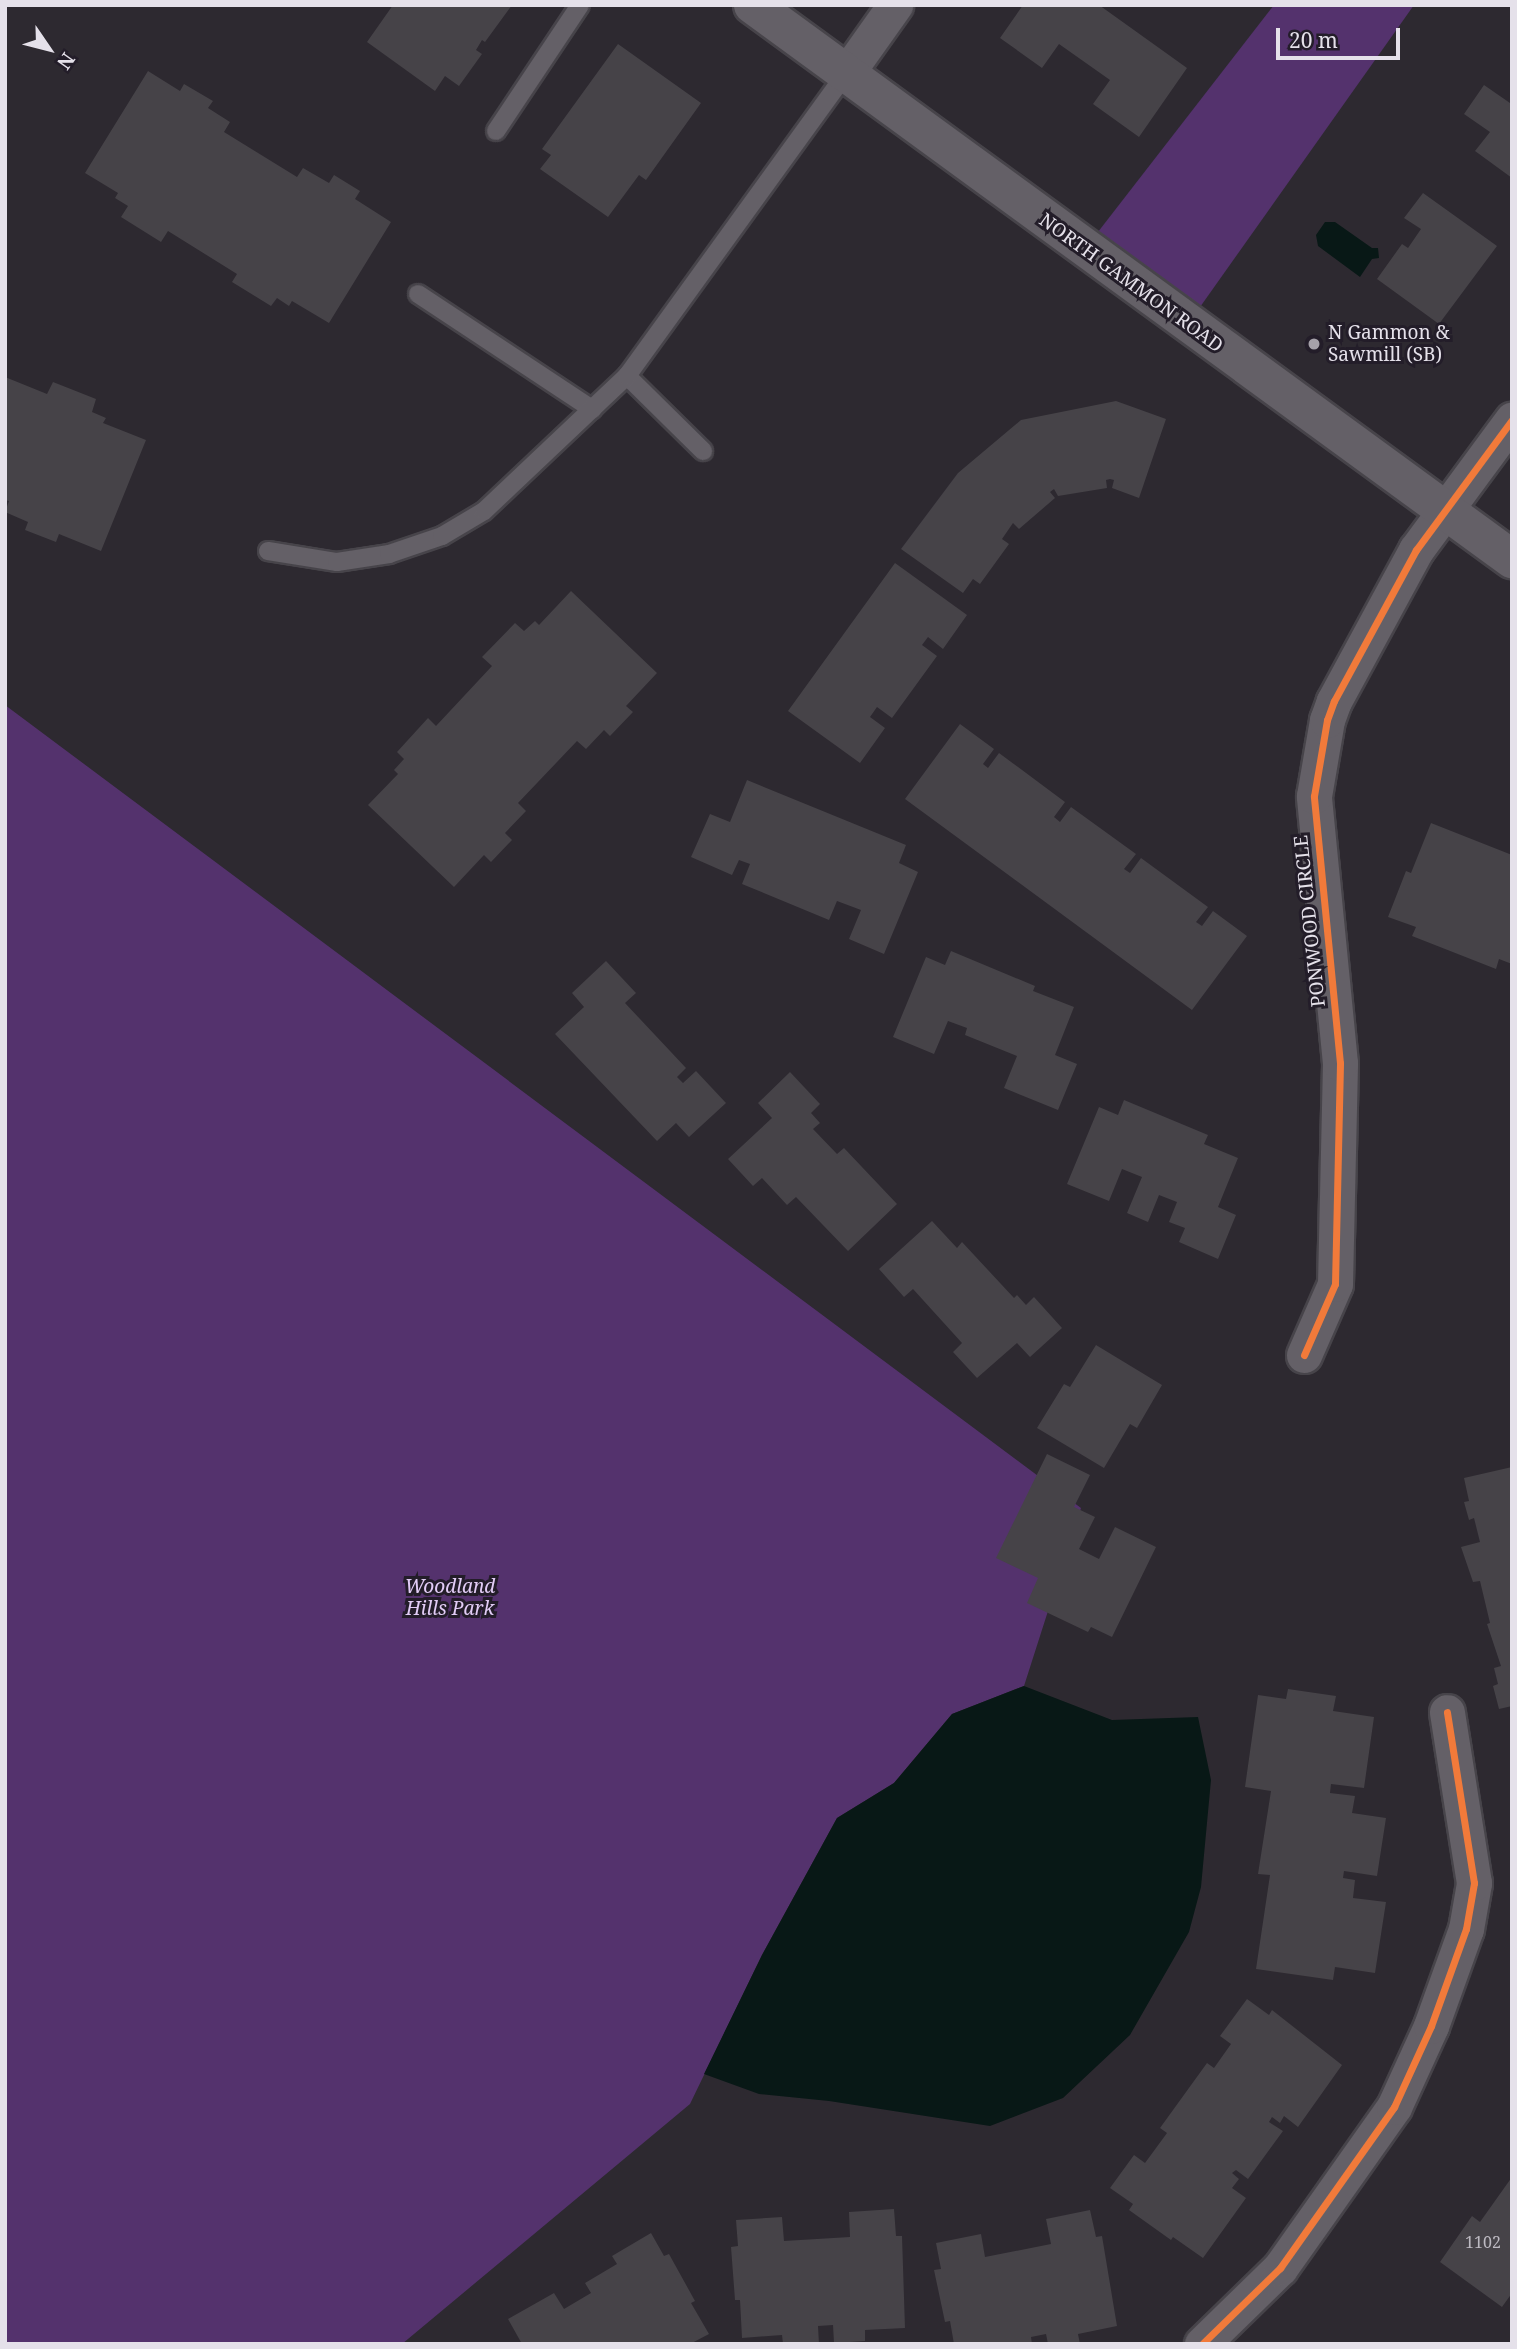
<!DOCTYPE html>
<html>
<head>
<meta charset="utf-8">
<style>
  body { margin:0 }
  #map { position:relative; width:1517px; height:2349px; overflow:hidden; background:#2d2930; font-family:"Noto Serif",serif }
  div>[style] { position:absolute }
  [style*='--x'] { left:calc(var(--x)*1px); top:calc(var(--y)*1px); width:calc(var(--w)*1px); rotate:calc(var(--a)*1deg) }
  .green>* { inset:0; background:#54326d }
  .water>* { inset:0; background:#081816 }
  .building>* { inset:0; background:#464348 }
  .roads { filter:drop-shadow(2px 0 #47444a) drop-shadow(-2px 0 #47444a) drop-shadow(0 2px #47444a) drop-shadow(0 -2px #47444a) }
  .service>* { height:18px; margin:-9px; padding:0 9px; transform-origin:9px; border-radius:9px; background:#646067 }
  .minor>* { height:35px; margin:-17.5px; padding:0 17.5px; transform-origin:17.5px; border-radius:17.5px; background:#646067 }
  .secondary>* { height:38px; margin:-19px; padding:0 19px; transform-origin:19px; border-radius:19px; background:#646067 }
  .cycleway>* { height:7px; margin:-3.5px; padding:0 3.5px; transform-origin:3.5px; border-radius:3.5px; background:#f17a3a }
  .dots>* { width:19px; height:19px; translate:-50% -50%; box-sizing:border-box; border:4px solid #231d29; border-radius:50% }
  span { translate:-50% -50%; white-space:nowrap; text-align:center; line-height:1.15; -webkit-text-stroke:6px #231d29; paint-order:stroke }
  .number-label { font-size:16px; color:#bdbac2 }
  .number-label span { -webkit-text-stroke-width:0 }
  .street-label { font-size:19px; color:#e5e1ea }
  .poi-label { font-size:19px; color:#e5e1ea }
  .left { translate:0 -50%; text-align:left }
  .park-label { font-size:19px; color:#e2ccf6; font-style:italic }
  .frame { position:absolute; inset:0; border:7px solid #e5e1ea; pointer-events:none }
  .north { position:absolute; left:14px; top:14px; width:70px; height:70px; -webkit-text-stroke:5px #231d29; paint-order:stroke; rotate:125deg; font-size:19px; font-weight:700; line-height:28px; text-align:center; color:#e5e1ea }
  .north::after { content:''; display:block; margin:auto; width:24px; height:32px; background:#e5e1ea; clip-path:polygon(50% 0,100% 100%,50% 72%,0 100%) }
  .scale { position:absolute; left:1276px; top:28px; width:124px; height:32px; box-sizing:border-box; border:4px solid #e5e1ea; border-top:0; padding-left:9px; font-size:21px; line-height:24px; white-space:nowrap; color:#e5e1ea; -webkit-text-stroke:5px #231d29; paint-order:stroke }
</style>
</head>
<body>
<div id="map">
  <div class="green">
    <div style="clip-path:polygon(1274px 5px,1414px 5px,1188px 324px,1084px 250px)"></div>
    <div style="clip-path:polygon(5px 705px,1081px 1508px,1024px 1686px,952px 1714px,894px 1783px,837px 1818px,762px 1955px,690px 2104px,402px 2344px,5px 2344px)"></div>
  </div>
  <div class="water">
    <div style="clip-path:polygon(1325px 222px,1335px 222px,1372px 248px,1378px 248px,1379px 258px,1372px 259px,1360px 277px,1318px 246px,1316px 235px)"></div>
    <div style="clip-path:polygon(1024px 1686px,1112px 1720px,1198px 1717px,1211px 1780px,1201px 1887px,1189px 1932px,1130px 2035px,1063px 2098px,990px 2126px,829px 2101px,759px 2094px,704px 2074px,762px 1955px,837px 1818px,894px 1783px,952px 1714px)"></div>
  </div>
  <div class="building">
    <div style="clip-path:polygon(393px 5px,512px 5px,485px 42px,482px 40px,476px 50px,482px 54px,459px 86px,445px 76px,435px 91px,367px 42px)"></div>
    <div style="clip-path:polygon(1023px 5px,1099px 5px,1187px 68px,1139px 137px,1093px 104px,1110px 80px,1059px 44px,1042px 68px,1000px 38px)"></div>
    <div style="clip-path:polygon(618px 44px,701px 103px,646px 180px,639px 175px,608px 217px,540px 169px,551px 155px,542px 149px)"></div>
    <div style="clip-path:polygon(148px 71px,180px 91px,184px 84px,213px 101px,208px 108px,230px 122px,224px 132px,297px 177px,303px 168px,329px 183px,334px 175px,360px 191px,355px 199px,391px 222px,329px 323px,292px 301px,289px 306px,277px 298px,271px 306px,232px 282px,237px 274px,168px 231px,161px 242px,121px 217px,128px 206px,115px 198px,118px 193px,85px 173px)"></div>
    <div style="clip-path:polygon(1484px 85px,1510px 103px,1512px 100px,1512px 178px,1475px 151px,1490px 132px,1464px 114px)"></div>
    <div style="clip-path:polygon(1423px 193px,1497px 246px,1439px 324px,1377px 279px,1402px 244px,1408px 248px,1421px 229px,1404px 218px)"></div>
    <div style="clip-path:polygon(5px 377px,47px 394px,53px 382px,96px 399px,92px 412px,106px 418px,103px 423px,146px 440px,101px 551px,59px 534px,56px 542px,25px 530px,28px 522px,5px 512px,9px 501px,5px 500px)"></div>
    <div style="clip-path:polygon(1116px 401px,1166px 419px,1139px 498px,1112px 488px,1114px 480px,1110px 479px,1106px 480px,1107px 488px,1058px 496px,1054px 489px,1050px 492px,1055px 498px,1019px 529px,1013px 523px,1002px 539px,1009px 544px,980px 584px,973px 579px,963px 593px,901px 549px,958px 473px,1021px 420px)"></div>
    <div style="clip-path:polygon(895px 563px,967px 615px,943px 649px,928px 637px,922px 645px,937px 656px,892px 718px,877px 707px,870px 717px,885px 728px,860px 763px,788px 711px)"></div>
    <div style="clip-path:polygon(571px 591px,657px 673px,626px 706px,633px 712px,610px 736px,604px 730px,586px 749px,577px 741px,518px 803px,526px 811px,505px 833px,512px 840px,491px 862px,484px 855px,454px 887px,368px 805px,398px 774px,394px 770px,404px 759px,397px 752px,428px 718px,436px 726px,492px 666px,482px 657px,515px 623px,524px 631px,535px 621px,539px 625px)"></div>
    <div style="clip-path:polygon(960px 724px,994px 749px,983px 764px,988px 768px,999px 753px,1065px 802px,1054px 817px,1060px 822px,1071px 807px,1136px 854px,1124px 869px,1130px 873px,1141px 858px,1208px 907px,1196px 922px,1202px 926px,1213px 911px,1247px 936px,1192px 1010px,905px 799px)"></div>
    <div style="clip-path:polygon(747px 780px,906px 845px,899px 863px,918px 872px,884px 954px,849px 939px,861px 910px,837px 901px,829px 920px,742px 884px,750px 864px,739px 860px,732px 875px,691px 857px,710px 814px,730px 822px)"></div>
    <div style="clip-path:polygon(1431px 823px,1512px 855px,1512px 964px,1499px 959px,1496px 969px,1412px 936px,1416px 927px,1388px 917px,1406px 871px,1411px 873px)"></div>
    <div style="clip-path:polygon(951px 951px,1035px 986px,1033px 991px,1074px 1007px,1055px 1055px,1077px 1064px,1058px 1110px,1004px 1088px,1017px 1056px,965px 1035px,967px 1028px,948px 1021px,934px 1054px,893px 1037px,926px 957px,945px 965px)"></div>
    <div style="clip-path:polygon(606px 961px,636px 993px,625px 1003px,686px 1068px,677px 1077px,683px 1083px,696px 1071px,726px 1103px,689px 1137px,676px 1123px,657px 1141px,555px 1034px,584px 1007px,572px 993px)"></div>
    <div style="clip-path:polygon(790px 1072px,820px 1104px,811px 1113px,820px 1123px,813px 1129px,837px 1154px,844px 1148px,897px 1204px,848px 1251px,796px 1197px,787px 1205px,762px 1178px,753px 1186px,728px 1159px,772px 1118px,758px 1103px)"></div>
    <div style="clip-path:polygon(1124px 1100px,1208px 1135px,1204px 1144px,1238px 1158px,1218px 1207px,1236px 1215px,1218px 1259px,1179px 1242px,1185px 1228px,1169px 1222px,1177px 1202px,1159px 1195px,1148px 1222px,1127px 1213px,1142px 1177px,1122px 1169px,1109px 1201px,1067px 1184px,1099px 1107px,1118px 1115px)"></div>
    <div style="clip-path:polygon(932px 1221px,957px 1248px,962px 1242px,1014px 1298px,1017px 1295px,1026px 1305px,1034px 1297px,1062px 1328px,1030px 1357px,1017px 1343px,977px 1378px,953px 1352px,962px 1343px,913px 1289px,904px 1297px,879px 1269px)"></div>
    <div style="clip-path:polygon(1096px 1345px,1162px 1385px,1137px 1428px,1130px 1424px,1104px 1468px,1037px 1428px,1064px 1384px,1070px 1387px)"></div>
    <div style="clip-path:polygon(1047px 1454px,1090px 1475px,1074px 1507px,1095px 1517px,1079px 1549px,1099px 1559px,1115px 1527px,1156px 1547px,1112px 1637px,1091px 1627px,1088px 1632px,1027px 1603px,1038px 1578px,996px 1558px)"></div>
    <div style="clip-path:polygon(1512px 1467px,1512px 1706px,1499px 1709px,1493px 1686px,1498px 1684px,1494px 1668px,1501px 1666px,1487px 1624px,1490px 1623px,1480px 1581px,1473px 1582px,1461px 1547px,1480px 1542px,1474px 1518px,1469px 1520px,1464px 1502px,1469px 1501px,1464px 1478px)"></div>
    <div style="clip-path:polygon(1288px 1689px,1336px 1696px,1333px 1711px,1374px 1717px,1364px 1788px,1331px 1784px,1330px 1793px,1355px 1796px,1352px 1813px,1386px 1818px,1377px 1876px,1344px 1871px,1343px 1878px,1355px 1880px,1353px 1898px,1386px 1902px,1375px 1973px,1335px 1967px,1333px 1980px,1256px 1969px,1270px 1875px,1258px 1874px,1271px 1791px,1245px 1787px,1258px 1695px,1286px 1699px)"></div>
    <div style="clip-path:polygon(1247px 1999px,1269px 2015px,1272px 2010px,1342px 2065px,1298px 2127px,1284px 2116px,1280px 2123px,1272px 2117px,1269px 2122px,1283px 2131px,1248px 2179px,1236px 2170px,1232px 2173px,1239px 2179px,1232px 2188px,1246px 2198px,1203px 2258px,1173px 2237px,1171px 2240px,1129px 2210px,1133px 2204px,1110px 2188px,1134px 2155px,1145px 2163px,1167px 2133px,1160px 2128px,1207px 2063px,1214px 2068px,1231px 2044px,1220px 2036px)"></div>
    <div style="clip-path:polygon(1512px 2177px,1512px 2293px,1502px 2307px,1440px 2262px,1472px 2216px,1480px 2222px)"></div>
    <div style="clip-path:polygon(894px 2209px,896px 2236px,902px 2236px,905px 2328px,865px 2330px,865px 2341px,834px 2343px,833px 2325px,818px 2326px,819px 2344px,783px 2344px,782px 2335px,742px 2338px,740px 2300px,735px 2300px,731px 2247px,738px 2246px,736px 2220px,782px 2217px,784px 2241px,850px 2237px,849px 2212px)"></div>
    <div style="clip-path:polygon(1090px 2210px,1096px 2237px,1102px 2236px,1117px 2326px,1078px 2334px,1080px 2344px,1048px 2344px,1046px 2334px,1031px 2337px,1032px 2344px,954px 2344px,950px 2321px,945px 2322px,934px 2270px,941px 2269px,936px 2243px,981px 2234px,985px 2257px,1051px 2244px,1046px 2219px)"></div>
    <div style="clip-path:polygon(651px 2233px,664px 2256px,669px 2254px,695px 2301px,691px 2303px,709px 2334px,690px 2344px,522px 2344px,508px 2319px,554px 2293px,564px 2309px,591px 2293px,585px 2283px,617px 2264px,612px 2256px)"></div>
  </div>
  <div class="roads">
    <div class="service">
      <div style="--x:496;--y:131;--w:151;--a:-56.3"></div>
      <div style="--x:418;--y:294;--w:209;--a:33.5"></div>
      <div style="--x:627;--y:376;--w:107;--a:44.6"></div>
      <div style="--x:268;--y:551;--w:70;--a:9.1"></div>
      <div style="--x:337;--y:562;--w:53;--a:-8.7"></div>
      <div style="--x:389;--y:554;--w:56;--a:-18.8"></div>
      <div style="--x:442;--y:536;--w:49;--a:-30.8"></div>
      <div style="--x:484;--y:511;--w:197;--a:-43.4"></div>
      <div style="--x:627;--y:376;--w:373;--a:-54.1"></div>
    </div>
    <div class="minor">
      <div style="--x:846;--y:74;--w:85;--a:-54.6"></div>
      <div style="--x:1304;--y:1355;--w:77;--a:-66.4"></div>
      <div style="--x:1335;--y:1284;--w:221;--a:-88.7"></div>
      <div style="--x:1340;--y:1063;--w:268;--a:-95.6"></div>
      <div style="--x:1314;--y:796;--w:77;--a:-80.3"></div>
      <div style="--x:1327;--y:720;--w:20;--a:-70"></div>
      <div style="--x:1334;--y:701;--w:172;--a:-61.5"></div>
      <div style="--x:1416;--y:550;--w:162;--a:-53.6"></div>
      <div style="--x:1202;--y:2344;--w:109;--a:-44.3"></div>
      <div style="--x:1280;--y:2268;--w:197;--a:-54.7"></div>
      <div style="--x:1394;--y:2107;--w:89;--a:-65.4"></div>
      <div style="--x:1431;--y:2026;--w:103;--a:-70.2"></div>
      <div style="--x:1466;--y:1929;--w:47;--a:-80.1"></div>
      <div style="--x:1474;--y:1883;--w:173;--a:-99"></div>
    </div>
    <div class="secondary">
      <div style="--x:753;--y:5;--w:940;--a:36.13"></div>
    </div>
  </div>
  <div class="cycleway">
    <div style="--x:1304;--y:1355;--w:77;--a:-66.4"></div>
    <div style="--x:1335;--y:1284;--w:221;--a:-88.7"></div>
    <div style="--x:1340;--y:1063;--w:268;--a:-95.6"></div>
    <div style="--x:1314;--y:796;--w:77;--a:-80.3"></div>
    <div style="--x:1327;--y:720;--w:20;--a:-70"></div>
    <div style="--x:1334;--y:701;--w:172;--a:-61.5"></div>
    <div style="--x:1416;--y:550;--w:162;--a:-53.6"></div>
    <div style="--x:1202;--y:2344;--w:109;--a:-44.3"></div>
    <div style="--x:1280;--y:2268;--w:197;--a:-54.7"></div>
    <div style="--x:1394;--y:2107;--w:89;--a:-65.4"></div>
    <div style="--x:1431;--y:2026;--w:103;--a:-70.2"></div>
    <div style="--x:1466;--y:1929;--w:47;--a:-80.1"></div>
    <div style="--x:1474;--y:1883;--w:173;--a:-99"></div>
  </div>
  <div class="dots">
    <div style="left:1314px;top:344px;background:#a5a1a9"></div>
  </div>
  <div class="number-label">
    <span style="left:1483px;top:2242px">1102</span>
  </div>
  <div class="street-label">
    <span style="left:1131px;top:283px;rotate:36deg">NORTH GAMMON ROAD</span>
    <span style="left:1310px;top:921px;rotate:-96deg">PONWOOD CIRCLE</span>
  </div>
  <div class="poi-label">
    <span class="left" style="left:1328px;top:344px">N Gammon &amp;<br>Sawmill (SB)</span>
  </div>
  <div class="park-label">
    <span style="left:450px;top:1598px">Woodland<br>Hills Park</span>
  </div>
  <div class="frame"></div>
  <div class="north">N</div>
  <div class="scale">20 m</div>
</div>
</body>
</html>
